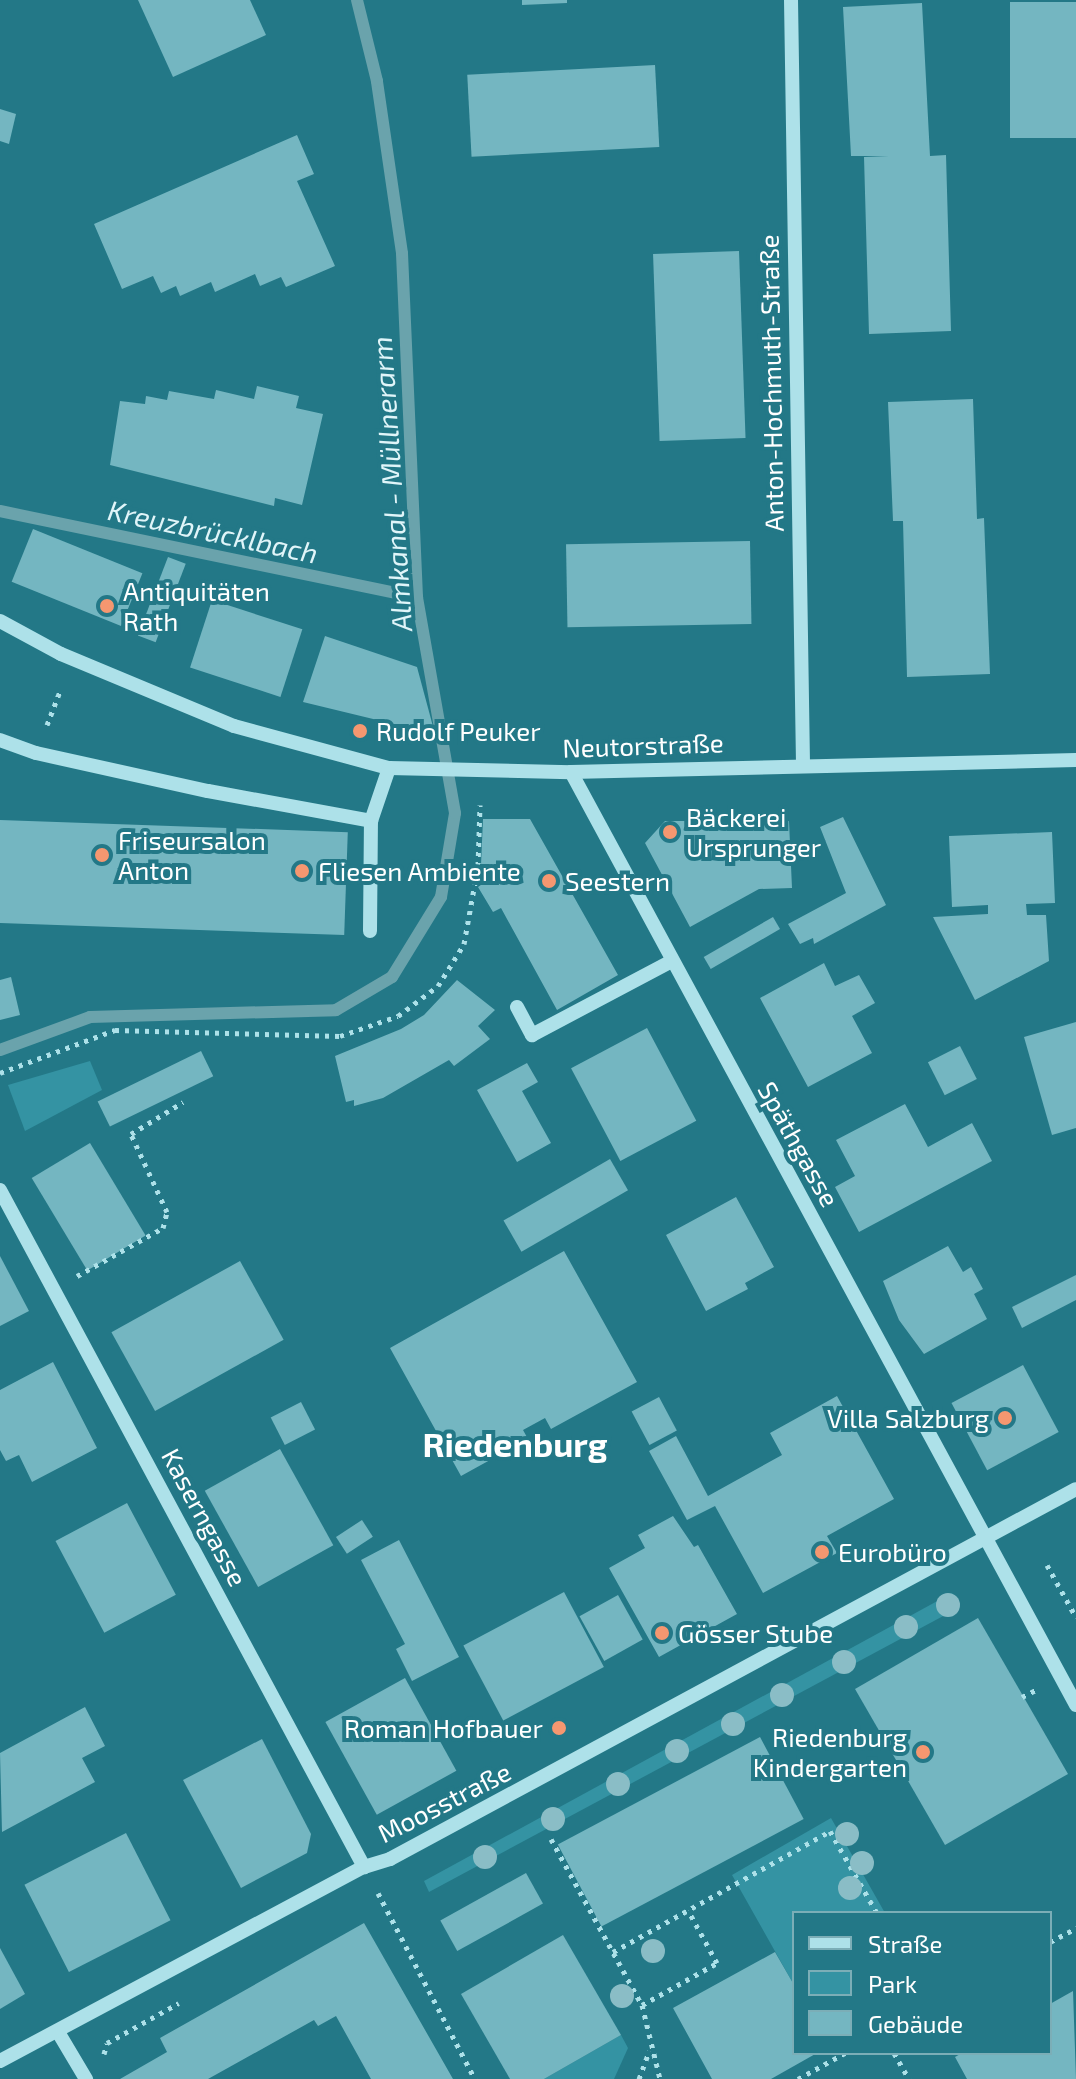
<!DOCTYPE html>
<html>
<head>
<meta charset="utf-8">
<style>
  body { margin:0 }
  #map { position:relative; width:1076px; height:2079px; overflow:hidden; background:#237887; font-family:"Exo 2",sans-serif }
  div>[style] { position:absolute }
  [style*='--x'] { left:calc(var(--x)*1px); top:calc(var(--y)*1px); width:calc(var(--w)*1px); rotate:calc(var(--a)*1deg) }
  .green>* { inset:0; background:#3493a3 }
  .stream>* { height:12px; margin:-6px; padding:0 6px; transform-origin:6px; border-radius:6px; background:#6aa3ac }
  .building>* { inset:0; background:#74b6c1; transform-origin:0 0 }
  .path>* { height:5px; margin-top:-2.5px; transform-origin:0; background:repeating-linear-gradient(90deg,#ade1e9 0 4px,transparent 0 10px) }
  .minor>* { height:14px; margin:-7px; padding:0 7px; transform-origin:7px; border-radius:7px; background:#ade1e9 }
  .trees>* { width:24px; height:24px; margin:-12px; border-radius:50%; background:#8abdc6 }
  .dots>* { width:22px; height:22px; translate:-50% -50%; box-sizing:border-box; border:4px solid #237887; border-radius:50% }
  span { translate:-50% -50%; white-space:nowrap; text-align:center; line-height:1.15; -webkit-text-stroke:8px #237887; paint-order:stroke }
  .street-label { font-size:26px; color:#fff }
  .poi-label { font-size:26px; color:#fff }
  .left { translate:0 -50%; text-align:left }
  .right { translate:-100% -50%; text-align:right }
  .water-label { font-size:28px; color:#e0f5f9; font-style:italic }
  .district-label { font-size:34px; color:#fff; font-weight:700 }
  .legend { position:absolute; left:792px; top:1911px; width:260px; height:144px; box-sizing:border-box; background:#237887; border:2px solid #7baeb7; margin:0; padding:10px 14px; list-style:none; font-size:24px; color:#fff }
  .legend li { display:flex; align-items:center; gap:16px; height:40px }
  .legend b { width:40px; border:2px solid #7baeb7 }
</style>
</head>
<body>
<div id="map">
  <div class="green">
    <div style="clip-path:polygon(90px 1061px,102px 1090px,25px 1131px,8px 1085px)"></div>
    <div style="clip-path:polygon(952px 1593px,960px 1607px,429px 1892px,424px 1881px)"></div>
    <div style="clip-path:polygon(831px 1818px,885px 1913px,794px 1913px,794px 1985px,732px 1875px)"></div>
    <div style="clip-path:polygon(621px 2035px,628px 2048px,614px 2079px,544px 2079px)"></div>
  </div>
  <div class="stream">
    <div style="--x:0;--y:511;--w:426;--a:11.7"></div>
    <div style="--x:0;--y:1050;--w:96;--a:-20.1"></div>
    <div style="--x:90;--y:1017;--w:246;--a:-1.6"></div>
    <div style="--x:336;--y:1010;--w:65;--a:-30.5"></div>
    <div style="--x:392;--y:977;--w:94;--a:-58.5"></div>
    <div style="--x:441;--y:897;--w:85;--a:-80.5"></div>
    <div style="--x:455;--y:813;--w:219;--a:-100"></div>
    <div style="--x:417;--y:597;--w:344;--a:-92.5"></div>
    <div style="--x:402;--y:253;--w:174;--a:-98.3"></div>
    <div style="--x:377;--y:81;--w:83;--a:-103.9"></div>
  </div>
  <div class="building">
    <div style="clip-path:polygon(138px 0,250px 0,266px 35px,173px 77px)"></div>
    <div style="clip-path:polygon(522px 0,567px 0,567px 3px,522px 5px)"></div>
    <div style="left:1076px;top:2px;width:136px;height:66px;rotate:90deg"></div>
    <div style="clip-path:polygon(922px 3px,930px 156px,946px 155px,951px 331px,869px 334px,864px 157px,889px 156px,851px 156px,843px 7px)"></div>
    <div style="left:655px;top:65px;width:82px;height:188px;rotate:87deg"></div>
    <div style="clip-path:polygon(0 109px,16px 114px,9px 144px,0 141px)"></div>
    <div style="clip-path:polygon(297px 135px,314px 174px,297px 181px,335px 266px,286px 287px,281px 277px,260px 286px,255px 274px,215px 292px,211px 282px,180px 296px,176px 286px,161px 293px,153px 276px,122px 289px,94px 224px)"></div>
    <div style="left:739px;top:251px;width:187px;height:86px;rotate:88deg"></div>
    <div style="clip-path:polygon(257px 386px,299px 396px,296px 408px,323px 414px,302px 505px,275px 498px,274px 506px,110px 465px,120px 401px,145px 404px,146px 396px,167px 400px,169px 391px,214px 399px,216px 390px,254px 399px)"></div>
    <div style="clip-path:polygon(973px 399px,977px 519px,984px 518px,990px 674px,907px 677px,903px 521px,893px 521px,888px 402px)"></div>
    <div style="left:33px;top:529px;width:118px;height:57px;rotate:22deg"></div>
    <div style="left:750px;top:541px;width:83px;height:184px;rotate:89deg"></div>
    <div style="left:168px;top:557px;width:19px;height:84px;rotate:21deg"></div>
    <div style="left:212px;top:600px;width:95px;height:71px;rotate:18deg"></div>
    <div style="clip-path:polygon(325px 636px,417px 667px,435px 734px,303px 702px)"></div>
    <div style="clip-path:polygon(843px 817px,886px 905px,814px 944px,813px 938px,800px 944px,788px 924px,846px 893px,820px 827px)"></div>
    <div style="clip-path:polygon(483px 819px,530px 819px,618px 975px,557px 1010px,501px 908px,493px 912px,478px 887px,488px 880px,481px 865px)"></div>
    <div style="left:0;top:820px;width:348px;height:103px;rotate:2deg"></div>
    <div style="clip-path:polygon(665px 821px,789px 821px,792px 888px,759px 889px,690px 927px,645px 843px)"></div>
    <div style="clip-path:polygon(1052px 832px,1055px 903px,1026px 904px,1027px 915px,1046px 915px,1049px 961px,975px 1000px,933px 917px,988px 914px,988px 905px,952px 907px,949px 836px)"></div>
    <div style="left:773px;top:917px;width:14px;height:80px;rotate:60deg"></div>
    <div style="clip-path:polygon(824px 963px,835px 986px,859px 975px,875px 1003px,852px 1016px,872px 1053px,808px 1087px,760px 998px)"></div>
    <div style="clip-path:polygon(11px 977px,20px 1015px,0 1020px,0 980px)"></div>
    <div style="clip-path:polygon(457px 980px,495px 1010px,478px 1026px,490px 1039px,454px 1066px,449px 1060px,383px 1098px,354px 1106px,354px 1100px,346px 1102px,335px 1056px,401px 1029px,424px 1015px)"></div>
    <div style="clip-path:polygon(1076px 1022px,1076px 1128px,1052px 1135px,1024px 1037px)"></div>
    <div style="left:647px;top:1028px;width:105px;height:86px;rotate:62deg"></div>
    <div style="left:960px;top:1046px;width:37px;height:36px;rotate:63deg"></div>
    <div style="left:201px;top:1051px;width:28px;height:115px;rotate:64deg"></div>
    <div style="clip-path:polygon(527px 1063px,538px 1082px,522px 1091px,551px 1143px,517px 1162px,477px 1090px)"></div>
    <div style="clip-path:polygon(905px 1104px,928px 1147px,972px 1123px,992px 1161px,859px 1232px,835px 1187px,855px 1176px,836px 1140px)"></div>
    <div style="left:90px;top:1143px;width:108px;height:68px;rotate:59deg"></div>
    <div style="left:610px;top:1159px;width:36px;height:123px;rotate:60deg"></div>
    <div style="clip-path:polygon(736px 1197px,774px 1267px,745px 1283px,748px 1289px,706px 1311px,666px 1235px)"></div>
    <div style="clip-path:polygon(948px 1246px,963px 1272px,971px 1267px,983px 1289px,974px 1294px,987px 1319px,924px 1354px,899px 1320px,883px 1281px)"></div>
    <div style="clip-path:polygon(564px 1251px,637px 1382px,551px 1429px,545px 1418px,523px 1430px,528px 1439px,461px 1476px,390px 1348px)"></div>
    <div style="clip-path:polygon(0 1256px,29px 1311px,0 1326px)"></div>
    <div style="left:240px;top:1261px;width:90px;height:147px;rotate:61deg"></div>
    <div style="clip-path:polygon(1076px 1275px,1076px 1300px,1022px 1328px,1012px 1307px)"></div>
    <div style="clip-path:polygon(53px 1362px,97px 1448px,32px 1482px,19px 1455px,6px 1461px,0 1450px,0 1390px)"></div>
    <div style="left:1023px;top:1365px;width:76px;height:81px;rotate:62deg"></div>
    <div style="clip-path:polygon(837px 1396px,894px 1499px,827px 1536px,837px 1553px,763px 1593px,715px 1506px,687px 1520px,649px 1451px,676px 1436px,708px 1496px,782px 1455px,770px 1433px)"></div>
    <div style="left:659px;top:1397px;width:38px;height:31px;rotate:62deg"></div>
    <div style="left:301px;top:1402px;width:31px;height:34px;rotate:63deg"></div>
    <div style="left:280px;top:1449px;width:110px;height:86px;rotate:61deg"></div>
    <div style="left:127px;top:1503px;width:104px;height:81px;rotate:62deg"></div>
    <div style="clip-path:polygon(673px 1516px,694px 1547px,698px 1545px,737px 1614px,659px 1657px,609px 1568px,645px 1548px,638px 1535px)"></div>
    <div style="left:362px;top:1520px;width:20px;height:31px;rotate:57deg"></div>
    <div style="clip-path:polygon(399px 1540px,459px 1657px,412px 1681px,396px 1649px,405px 1644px,361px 1560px)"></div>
    <div style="left:564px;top:1592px;width:85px;height:114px;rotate:62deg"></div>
    <div style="left:618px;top:1595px;width:51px;height:44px;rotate:61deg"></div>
    <div style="left:978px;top:1618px;width:180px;height:142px;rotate:60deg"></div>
    <div style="left:405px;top:1678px;width:106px;height:91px;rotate:61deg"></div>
    <div style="clip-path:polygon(85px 1707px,105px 1746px,82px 1758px,95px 1782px,2px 1832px,0 1753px)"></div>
    <div style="left:760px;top:1737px;width:93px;height:229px;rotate:62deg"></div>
    <div style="clip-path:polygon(262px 1739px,311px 1834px,307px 1853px,241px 1888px,183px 1780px)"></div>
    <div style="left:126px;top:1833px;width:98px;height:114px;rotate:63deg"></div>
    <div style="left:526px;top:1873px;width:35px;height:98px;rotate:61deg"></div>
    <div style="clip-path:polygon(364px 1923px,453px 2079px,371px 2079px,336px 2016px,318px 2026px,314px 2020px,208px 2079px,120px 2079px,167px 2052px,160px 2038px)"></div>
    <div style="clip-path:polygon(563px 1935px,621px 2035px,544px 2079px,510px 2079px,461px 1994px)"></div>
    <div style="clip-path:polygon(0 1948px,25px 1994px,0 2009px)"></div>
    <div style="clip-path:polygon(775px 1952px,794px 1985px,794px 2053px,817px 2053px,771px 2079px,712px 2079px,673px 2008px)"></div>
    <div style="clip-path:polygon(1073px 1991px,1076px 2079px,967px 2079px,955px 2057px,962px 2053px,1050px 2053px,1050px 2004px)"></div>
  </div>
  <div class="path">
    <div style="--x:47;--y:725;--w:39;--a:-69"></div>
    <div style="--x:0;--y:1073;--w:123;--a:-20.5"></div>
    <div style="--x:115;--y:1030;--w:225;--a:1.5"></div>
    <div style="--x:340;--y:1036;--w:61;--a:-19"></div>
    <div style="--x:398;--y:1016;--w:50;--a:-36.9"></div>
    <div style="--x:438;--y:986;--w:49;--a:-58.2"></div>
    <div style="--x:464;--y:944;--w:79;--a:-79.8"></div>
    <div style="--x:478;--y:866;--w:61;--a:-88.1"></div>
    <div style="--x:77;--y:1276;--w:98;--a:-29.2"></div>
    <div style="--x:163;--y:1228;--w:16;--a:-76"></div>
    <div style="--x:167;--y:1212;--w:86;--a:-114.8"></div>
    <div style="--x:131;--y:1134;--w:61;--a:-31.6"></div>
    <div style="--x:1047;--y:1565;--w:60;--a:60.9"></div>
    <div style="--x:1022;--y:1697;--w:16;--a:-27"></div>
    <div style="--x:551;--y:1839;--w:189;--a:61.3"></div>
    <div style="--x:642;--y:2005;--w:76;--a:76.3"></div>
    <div style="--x:378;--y:1893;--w:210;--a:62.5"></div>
    <div style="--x:1050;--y:1942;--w:30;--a:-28"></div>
    <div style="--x:613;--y:1952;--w:248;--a:-29.1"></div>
    <div style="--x:830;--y:1831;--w:95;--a:60.2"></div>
    <div style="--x:642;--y:2005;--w:86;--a:-29.2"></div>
    <div style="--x:717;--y:1963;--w:60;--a:-118.7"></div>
    <div style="--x:894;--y:2053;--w:30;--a:60"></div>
    <div style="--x:104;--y:2054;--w:11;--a:-75"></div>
    <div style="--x:107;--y:2043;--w:82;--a:-29.1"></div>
    <div style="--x:639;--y:2079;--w:30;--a:-70"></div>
    <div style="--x:798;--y:2079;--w:54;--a:-29"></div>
  </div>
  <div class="minor">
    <div style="--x:791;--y:0;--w:764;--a:89.1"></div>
    <div style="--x:0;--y:621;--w:69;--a:28.4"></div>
    <div style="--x:61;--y:654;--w:187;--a:22.6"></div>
    <div style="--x:234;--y:726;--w:161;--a:15.2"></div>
    <div style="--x:389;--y:768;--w:182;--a:1.3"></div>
    <div style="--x:571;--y:772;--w:505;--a:-1.36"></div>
    <div style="--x:0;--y:740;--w:38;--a:20"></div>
    <div style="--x:36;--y:753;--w:176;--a:12.5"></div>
    <div style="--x:208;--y:791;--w:166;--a:10.4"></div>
    <div style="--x:371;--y:821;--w:56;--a:-71.2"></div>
    <div style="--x:571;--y:772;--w:1061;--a:61.57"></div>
    <div style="--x:370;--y:931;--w:110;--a:-89.5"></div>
    <div style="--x:517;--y:1007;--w:32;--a:62"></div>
    <div style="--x:532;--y:1035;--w:158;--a:-27.9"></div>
    <div style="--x:0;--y:1190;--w:769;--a:61.73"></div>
    <div style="--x:58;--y:2032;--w:55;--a:59.2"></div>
    <div style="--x:0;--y:2061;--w:412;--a:-28.1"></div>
    <div style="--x:364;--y:1867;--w:27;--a:-17"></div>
    <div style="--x:390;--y:1859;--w:779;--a:-28.34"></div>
  </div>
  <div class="trees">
    <div style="left:948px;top:1605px"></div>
    <div style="left:906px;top:1627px"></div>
    <div style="left:844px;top:1662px"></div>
    <div style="left:782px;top:1695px"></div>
    <div style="left:733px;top:1724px"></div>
    <div style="left:677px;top:1751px"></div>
    <div style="left:618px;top:1784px"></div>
    <div style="left:553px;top:1819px"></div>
    <div style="left:847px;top:1834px"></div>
    <div style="left:485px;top:1857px"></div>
    <div style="left:862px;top:1863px"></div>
    <div style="left:850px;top:1888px"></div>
    <div style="left:653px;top:1951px"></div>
    <div style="left:622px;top:1996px"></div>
  </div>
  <div class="dots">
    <div style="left:107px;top:606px;background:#f59770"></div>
    <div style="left:360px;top:731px;background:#f59770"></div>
    <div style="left:670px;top:832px;background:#f59770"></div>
    <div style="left:102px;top:855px;background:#f59770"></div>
    <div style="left:302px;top:871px;background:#f59770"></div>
    <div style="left:549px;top:881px;background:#f59770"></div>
    <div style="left:1005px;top:1418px;background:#f59770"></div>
    <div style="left:822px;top:1552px;background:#f59770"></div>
    <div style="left:662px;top:1633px;background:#f59770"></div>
    <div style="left:559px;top:1728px;background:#f59770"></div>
    <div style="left:923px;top:1752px;background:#f59770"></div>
  </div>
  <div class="street-label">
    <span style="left:771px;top:383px;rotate:-91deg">Anton-Hochmuth-Straße</span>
    <span style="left:643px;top:745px;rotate:-2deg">Neutorstraße</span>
    <span style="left:799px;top:1144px;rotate:61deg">Späthgasse</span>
    <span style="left:205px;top:1517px;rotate:62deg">Kaserngasse</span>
    <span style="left:444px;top:1802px;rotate:-27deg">Moosstraße</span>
  </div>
  <div class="poi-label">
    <span class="left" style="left:123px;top:606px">Antiquitäten<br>Rath</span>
    <span class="left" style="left:376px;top:731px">Rudolf Peuker</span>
    <span class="left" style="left:686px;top:832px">Bäckerei<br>Ursprunger</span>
    <span class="left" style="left:118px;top:855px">Friseursalon<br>Anton</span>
    <span class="left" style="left:318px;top:871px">Fliesen Ambiente</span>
    <span class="left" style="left:565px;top:881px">Seestern</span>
    <span class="right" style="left:989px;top:1418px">Villa Salzburg</span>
    <span class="left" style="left:838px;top:1552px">Eurobüro</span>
    <span class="left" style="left:678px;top:1633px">Gösser Stube</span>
    <span class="right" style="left:543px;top:1728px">Roman Hofbauer</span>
    <span class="right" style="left:907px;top:1752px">Riedenburg<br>Kindergarten</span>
  </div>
  <div class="water-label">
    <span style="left:391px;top:484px;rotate:-94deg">Almkanal - Müllnerarm</span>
    <span style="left:213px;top:531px;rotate:12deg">Kreuzbrücklbach</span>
  </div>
  <div class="district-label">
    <span style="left:515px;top:1444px">Riedenburg</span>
  </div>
  <ul class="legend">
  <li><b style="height:10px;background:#ade1e9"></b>Straße</li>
  <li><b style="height:22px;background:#3493a3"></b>Park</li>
  <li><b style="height:22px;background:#74b6c1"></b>Gebäude</li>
  </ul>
</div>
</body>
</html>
